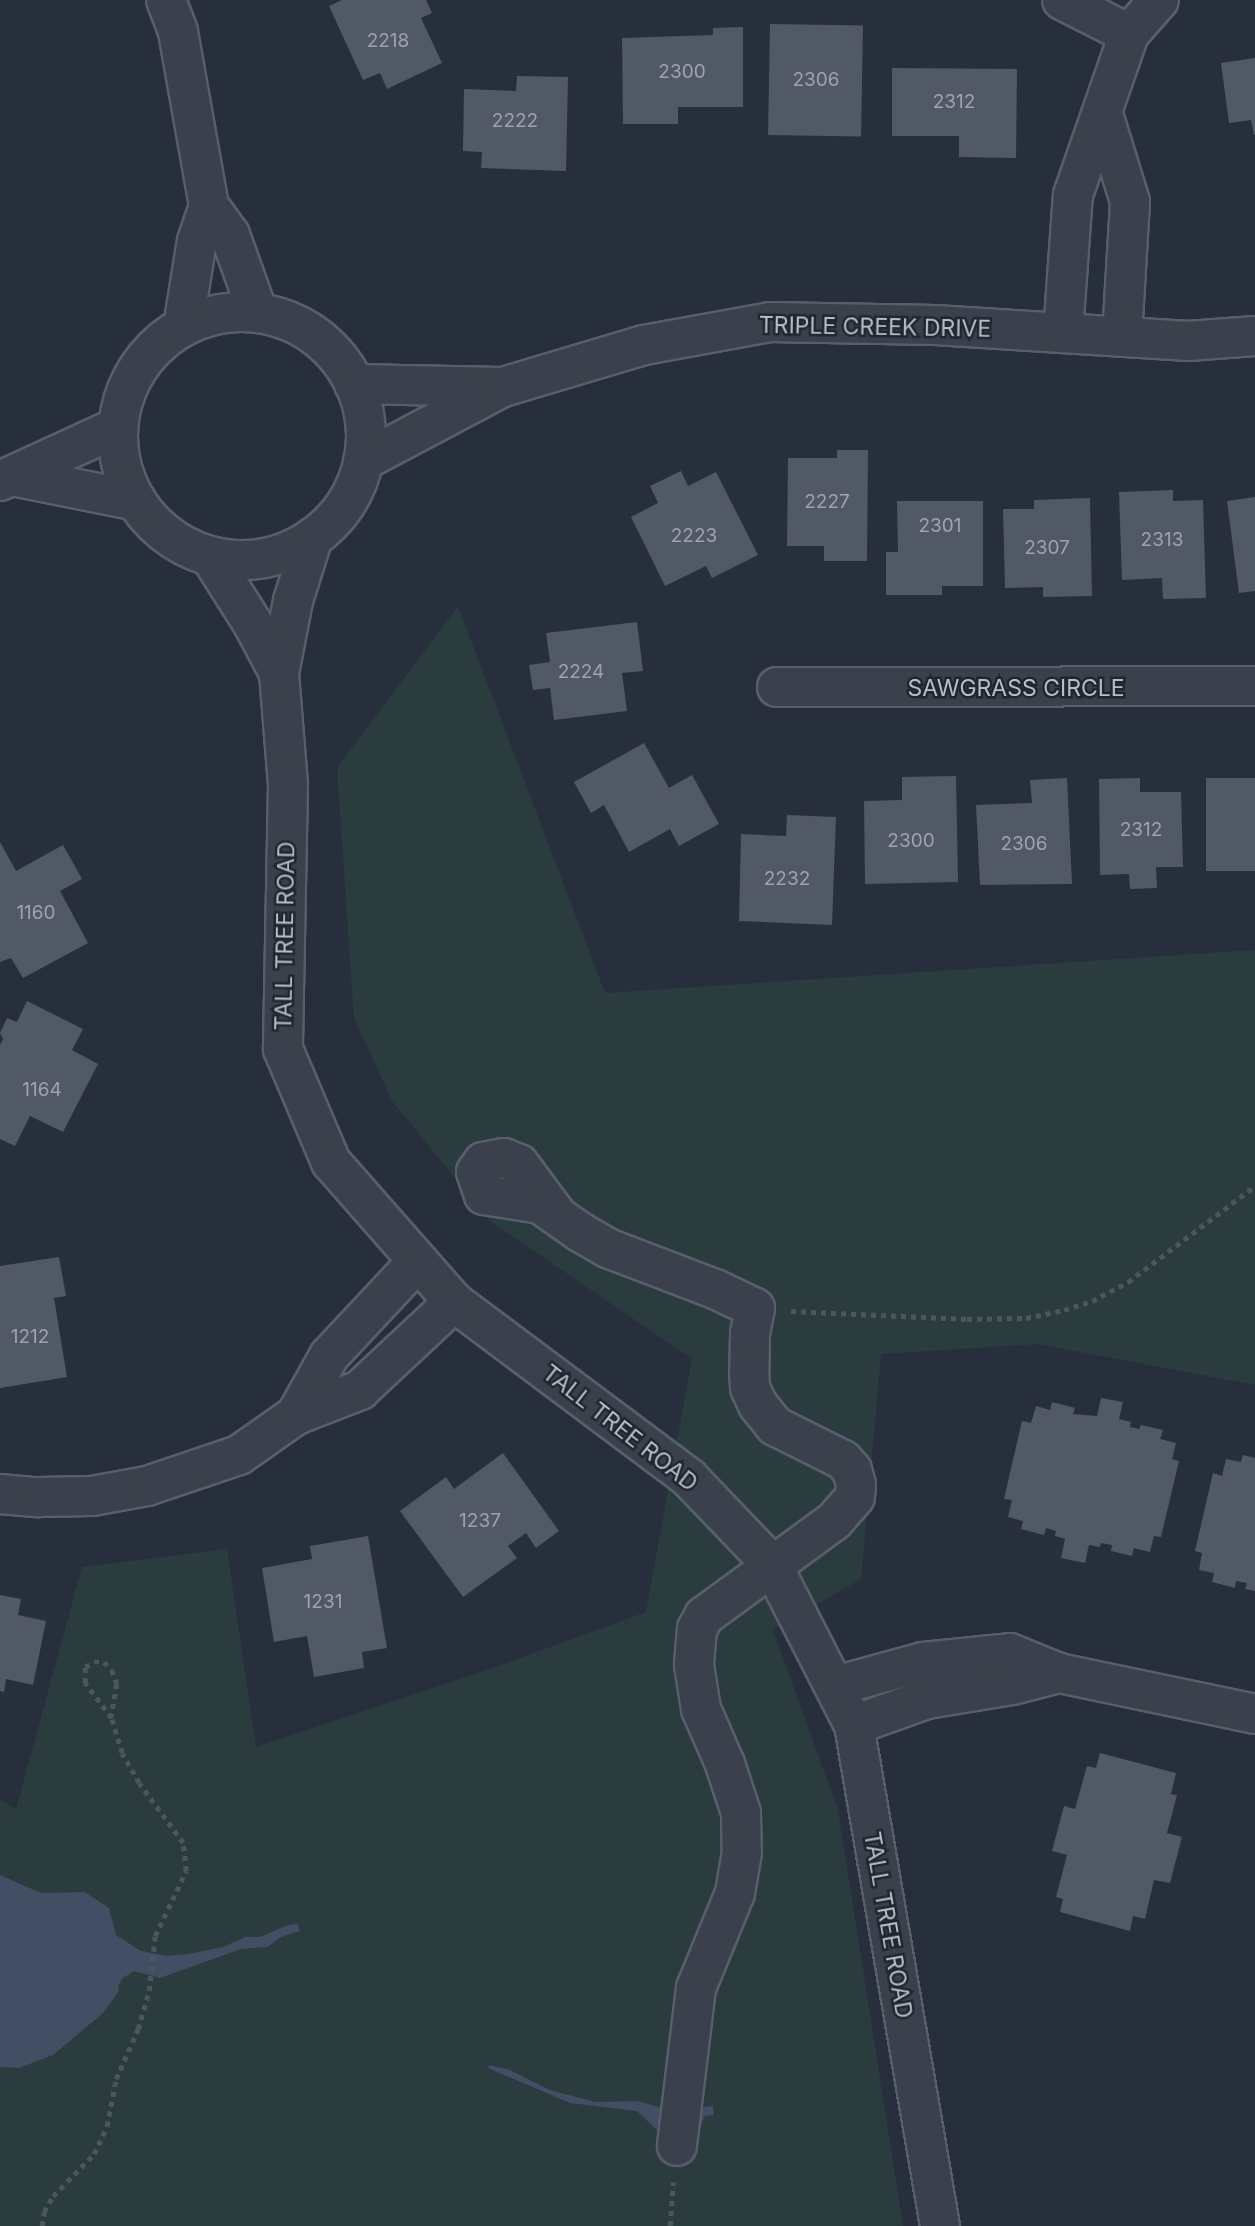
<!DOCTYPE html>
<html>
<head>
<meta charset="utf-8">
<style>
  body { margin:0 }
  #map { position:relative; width:1255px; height:2226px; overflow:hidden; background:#282f3c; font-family:Inter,sans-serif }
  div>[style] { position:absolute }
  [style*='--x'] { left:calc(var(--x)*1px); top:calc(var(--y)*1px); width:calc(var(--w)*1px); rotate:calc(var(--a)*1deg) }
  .green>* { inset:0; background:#2a3c3e }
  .water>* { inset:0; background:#414e64 }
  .building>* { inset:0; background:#515866; transform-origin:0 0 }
  .path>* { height:4.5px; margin-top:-2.25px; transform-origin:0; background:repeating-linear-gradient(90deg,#49585c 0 5px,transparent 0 10px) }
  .roads { filter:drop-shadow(2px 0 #595f6a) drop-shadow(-2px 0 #595f6a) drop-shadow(0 2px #595f6a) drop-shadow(0 -2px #595f6a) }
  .minor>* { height:38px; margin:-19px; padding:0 19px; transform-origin:19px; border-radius:19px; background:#3b414c }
  .minor>.ring { margin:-19px; padding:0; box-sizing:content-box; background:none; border:38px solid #3b414c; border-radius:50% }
  span { translate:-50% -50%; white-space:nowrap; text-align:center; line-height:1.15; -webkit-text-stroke:5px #202631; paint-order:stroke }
  .number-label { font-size:19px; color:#9ea3af }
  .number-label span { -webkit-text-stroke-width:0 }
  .street-label { font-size:23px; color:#b7bcc7 }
</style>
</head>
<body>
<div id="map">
  <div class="green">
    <div style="clip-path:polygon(458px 606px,605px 993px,1255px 950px,1255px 1385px,1038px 1344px,881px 1354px,861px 1579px,773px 1630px,838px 1810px,903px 2226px,0 2226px,0 1799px,16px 1809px,82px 1567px,227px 1549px,256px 1747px,490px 1669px,646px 1612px,692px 1359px,490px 1221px,392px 1101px,354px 1018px,337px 768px)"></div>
  </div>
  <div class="water">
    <div style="clip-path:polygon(0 1875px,41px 1893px,85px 1892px,109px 1908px,116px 1935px,141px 1951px,167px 1956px,189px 1954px,223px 1947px,245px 1937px,260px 1937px,288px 1925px,298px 1924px,300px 1931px,281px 1937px,267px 1947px,241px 1949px,160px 1978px,134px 1971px,123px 1978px,118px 1986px,119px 1991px,103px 2013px,53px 2055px,19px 2068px,0 2067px)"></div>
    <div style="clip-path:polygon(489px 2065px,510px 2070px,550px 2090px,595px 2102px,637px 2101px,659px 2107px,698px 2093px,703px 2107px,713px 2106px,714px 2115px,705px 2116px,696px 2139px,661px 2134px,637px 2111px,570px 2103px,488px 2068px)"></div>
  </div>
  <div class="building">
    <div style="clip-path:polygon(342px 0,426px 0,432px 13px,421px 18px,442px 63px,387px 89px,380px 73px,363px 80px,329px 6px)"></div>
    <div style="left:770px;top:24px;width:93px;height:111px;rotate:1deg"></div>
    <div style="clip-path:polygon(743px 27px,743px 107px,678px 107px,678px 124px,623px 124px,622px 38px,713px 35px,713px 28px)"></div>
    <div style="clip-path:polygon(1255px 58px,1255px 135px,1254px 135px,1251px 120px,1229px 123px,1221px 63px)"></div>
    <div style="clip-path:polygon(892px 68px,1017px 69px,1016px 158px,959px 157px,959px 136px,892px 136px)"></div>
    <div style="clip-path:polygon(517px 76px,568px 77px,566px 171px,481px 168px,482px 152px,463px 151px,464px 89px,516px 91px)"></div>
    <div style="clip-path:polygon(837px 450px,868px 450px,867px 561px,824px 561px,824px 546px,787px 546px,788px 458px,837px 458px)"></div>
    <div style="clip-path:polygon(681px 471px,688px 486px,716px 472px,758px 555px,712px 578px,706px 566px,665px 586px,631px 517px,658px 503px,650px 486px)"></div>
    <div style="clip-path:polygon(1173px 490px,1173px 501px,1203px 500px,1206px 598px,1163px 599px,1162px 578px,1122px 580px,1119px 492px)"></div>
    <div style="clip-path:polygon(1255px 497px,1255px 591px,1239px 593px,1227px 501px)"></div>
    <div style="clip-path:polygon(1090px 498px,1092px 596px,1043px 597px,1043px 587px,1005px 588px,1003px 509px,1034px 509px,1034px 500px)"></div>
    <div style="clip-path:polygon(897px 501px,983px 501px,983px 586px,942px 586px,942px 595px,886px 595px,886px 552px,898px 552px)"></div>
    <div style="clip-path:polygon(637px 622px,643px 671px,622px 673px,627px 711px,554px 720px,550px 688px,533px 690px,529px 665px,550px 662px,546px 633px)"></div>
    <div style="clip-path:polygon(644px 743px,669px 788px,692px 775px,719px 824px,679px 846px,670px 829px,629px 852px,604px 805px,591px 813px,574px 782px)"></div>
    <div style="clip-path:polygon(956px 776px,958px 882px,865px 884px,864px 801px,902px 800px,902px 777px)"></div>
    <div style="clip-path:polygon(1067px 778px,1072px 884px,980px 885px,976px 805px,1032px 803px,1030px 780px)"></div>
    <div style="clip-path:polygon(1140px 778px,1140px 792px,1181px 792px,1183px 867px,1156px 867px,1157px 888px,1130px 889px,1129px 874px,1100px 875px,1099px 779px)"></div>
    <div style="left:1255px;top:778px;width:93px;height:49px;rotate:90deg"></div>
    <div style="clip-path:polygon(787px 815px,836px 817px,832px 925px,739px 921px,741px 834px,786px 836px)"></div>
    <div style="clip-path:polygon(0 842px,16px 871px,63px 845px,82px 879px,60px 891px,88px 943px,23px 978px,11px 958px,0 962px)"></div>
    <div style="clip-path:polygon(27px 1001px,83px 1029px,72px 1050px,98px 1064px,63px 1132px,30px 1116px,15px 1146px,0 1139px,0 1045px,3px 1039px,0 1033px,7px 1018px,17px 1022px)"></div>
    <div style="clip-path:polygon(59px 1257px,66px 1296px,54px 1298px,67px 1377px,0 1388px,0 1266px)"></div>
    <div style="clip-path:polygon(1101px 1398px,1123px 1402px,1119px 1419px,1131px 1422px,1130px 1427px,1139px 1429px,1141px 1425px,1163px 1430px,1160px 1439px,1176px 1443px,1172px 1459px,1179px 1461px,1161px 1537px,1154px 1536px,1150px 1552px,1134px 1548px,1132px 1556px,1111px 1551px,1112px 1545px,1101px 1543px,1100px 1547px,1089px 1545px,1085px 1563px,1061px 1558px,1065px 1539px,1055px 1536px,1056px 1531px,1046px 1528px,1044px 1535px,1021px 1529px,1023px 1521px,1008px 1517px,1012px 1500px,1004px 1499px,1022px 1421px,1031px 1423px,1036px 1406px,1050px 1410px,1052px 1402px,1075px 1408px,1073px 1414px,1097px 1416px)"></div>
    <div style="clip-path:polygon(503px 1453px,559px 1531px,536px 1548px,526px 1533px,508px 1546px,517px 1558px,463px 1597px,400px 1511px,446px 1477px,454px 1489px)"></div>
    <div style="clip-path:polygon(1243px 1455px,1255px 1458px,1255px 1591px,1245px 1589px,1247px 1583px,1236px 1581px,1235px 1588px,1212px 1582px,1214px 1573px,1199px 1570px,1202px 1553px,1195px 1551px,1213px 1473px,1222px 1476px,1226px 1459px,1241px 1462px)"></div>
    <div style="clip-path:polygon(368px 1536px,387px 1648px,362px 1652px,364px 1668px,314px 1677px,307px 1636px,274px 1642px,262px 1568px,312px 1559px,310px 1546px)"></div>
    <div style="clip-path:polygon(0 1595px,21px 1599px,18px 1615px,46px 1621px,33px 1685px,6px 1679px,4px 1692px,0 1691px)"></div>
    <div style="clip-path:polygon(1100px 1753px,1176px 1773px,1171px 1794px,1177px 1795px,1167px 1833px,1182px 1837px,1170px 1883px,1154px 1880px,1145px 1919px,1133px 1916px,1130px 1931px,1060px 1912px,1063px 1899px,1056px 1897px,1067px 1855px,1052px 1851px,1064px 1806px,1075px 1809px,1087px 1766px,1096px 1768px)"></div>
  </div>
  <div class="path">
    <div style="--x:791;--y:1311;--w:176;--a:2.6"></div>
    <div style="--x:967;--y:1319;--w:59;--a:-1"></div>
    <div style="--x:1026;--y:1318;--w:39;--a:-12"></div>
    <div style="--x:1064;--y:1310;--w:29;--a:-18"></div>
    <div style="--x:1092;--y:1301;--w:41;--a:-27.8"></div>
    <div style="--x:1128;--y:1282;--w:159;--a:-37.1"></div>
    <div style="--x:42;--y:2226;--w:14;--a:-82"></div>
    <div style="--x:44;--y:2212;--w:18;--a:-61"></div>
    <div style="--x:53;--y:2196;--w:59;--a:-45.7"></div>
    <div style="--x:94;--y:2154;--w:31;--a:-65"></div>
    <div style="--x:107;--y:2126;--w:48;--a:-79.2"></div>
    <div style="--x:116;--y:2079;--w:55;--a:-66.3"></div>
    <div style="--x:138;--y:2029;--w:40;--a:-74"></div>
    <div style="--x:149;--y:1991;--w:55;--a:-83.8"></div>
    <div style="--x:155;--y:1936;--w:72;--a:-64.5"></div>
    <div style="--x:186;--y:1871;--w:28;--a:-96"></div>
    <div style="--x:183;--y:1843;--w:74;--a:-126.3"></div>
    <div style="--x:139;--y:1783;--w:34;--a:-120"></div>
    <div style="--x:122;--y:1753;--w:37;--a:-107"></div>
    <div style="--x:111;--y:1718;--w:44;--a:-126.6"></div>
    <div style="--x:85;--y:1683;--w:16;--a:-90"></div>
    <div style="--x:85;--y:1667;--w:10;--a:-29"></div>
    <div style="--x:94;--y:1662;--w:10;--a:0"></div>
    <div style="--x:104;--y:1662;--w:11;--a:45"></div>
    <div style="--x:112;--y:1670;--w:15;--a:70"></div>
    <div style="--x:117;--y:1684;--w:35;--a:100"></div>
    <div style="--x:670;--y:2226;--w:44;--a:-86.1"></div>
  </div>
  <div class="roads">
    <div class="minor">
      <div style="--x:166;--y:0;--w:34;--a:69"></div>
      <div style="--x:178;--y:32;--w:177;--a:79.9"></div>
      <div style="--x:209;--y:206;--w:36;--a:54"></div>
      <div style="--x:230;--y:235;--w:83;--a:70.3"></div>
      <div style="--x:1062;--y:0;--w:75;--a:26.9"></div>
      <div style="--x:1103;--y:114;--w:92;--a:72.9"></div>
      <div style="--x:1130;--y:202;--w:135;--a:93.4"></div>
      <div class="ring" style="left:118px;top:312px;width:210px;height:210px"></div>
      <div style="--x:183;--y:327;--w:87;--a:-80.8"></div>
      <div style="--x:197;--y:241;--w:37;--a:-71"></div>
      <div style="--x:1063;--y:333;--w:138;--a:-85.9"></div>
      <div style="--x:1073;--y:195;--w:170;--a:-70.8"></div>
      <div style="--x:1129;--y:34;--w:45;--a:-48.6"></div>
      <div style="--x:354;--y:384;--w:147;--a:1.2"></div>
      <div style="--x:363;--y:461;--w:158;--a:-27.9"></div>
      <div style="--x:503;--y:387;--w:147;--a:-16.6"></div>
      <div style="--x:644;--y:345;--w:128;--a:-10.3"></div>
      <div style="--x:770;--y:322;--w:165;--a:1"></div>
      <div style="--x:935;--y:325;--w:254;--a:3.6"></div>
      <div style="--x:1188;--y:341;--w:67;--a:-4.3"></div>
      <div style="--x:13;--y:476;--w:126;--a:11.4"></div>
      <div style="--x:0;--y:481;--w:130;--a:-24.6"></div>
      <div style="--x:313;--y:537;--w:67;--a:107.4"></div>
      <div style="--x:293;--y:601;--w:73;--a:101"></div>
      <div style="--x:279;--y:673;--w:111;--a:85.4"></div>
      <div style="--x:288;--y:784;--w:265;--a:91.1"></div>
      <div style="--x:283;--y:1049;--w:123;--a:67"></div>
      <div style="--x:331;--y:1162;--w:186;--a:48.7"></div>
      <div style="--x:454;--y:1302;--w:294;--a:36.8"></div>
      <div style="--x:689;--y:1478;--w:120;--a:46.3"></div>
      <div style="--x:772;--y:1565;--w:180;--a:62.9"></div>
      <div style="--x:854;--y:1725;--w:508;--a:80.26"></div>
      <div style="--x:210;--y:556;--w:80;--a:57.7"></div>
      <div style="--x:253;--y:624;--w:55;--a:62"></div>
      <div style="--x:777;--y:687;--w:478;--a:-0.1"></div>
      <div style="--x:557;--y:1215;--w:64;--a:-126.7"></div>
      <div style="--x:519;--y:1164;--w:16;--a:-158"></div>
      <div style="--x:504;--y:1158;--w:21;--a:169"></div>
      <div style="--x:483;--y:1162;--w:12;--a:125"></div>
      <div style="--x:476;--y:1172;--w:24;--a:71"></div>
      <div style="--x:484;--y:1195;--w:57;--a:9.1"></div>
      <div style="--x:540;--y:1204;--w:49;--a:35"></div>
      <div style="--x:580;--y:1232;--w:34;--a:30"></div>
      <div style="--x:610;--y:1249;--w:112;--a:20.9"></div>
      <div style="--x:715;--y:1289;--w:44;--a:25.4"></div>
      <div style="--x:755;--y:1308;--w:25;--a:101"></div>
      <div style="--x:750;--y:1333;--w:39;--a:91"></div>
      <div style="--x:749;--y:1372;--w:16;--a:86"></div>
      <div style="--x:750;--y:1388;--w:19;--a:65"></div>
      <div style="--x:758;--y:1405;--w:27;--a:51"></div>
      <div style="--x:775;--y:1426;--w:76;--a:26.6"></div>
      <div style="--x:843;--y:1460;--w:13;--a:48"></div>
      <div style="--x:852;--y:1470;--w:16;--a:75"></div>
      <div style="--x:856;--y:1485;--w:12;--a:95"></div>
      <div style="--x:855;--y:1497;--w:32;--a:131"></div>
      <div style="--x:834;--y:1521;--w:161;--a:143.8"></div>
      <div style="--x:704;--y:1616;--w:15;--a:118"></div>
      <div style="--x:697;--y:1629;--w:36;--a:95"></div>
      <div style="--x:694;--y:1665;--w:45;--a:81"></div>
      <div style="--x:701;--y:1709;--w:60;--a:66.4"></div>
      <div style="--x:725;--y:1764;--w:52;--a:71.9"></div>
      <div style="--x:741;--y:1813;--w:39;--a:89"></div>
      <div style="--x:742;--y:1852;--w:42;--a:99.7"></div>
      <div style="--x:735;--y:1893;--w:103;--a:112.3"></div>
      <div style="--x:696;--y:1988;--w:159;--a:96.9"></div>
      <div style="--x:296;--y:1415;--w:68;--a:-60.8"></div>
      <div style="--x:329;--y:1356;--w:130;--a:-46.9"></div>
      <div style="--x:0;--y:1494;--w:38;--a:5"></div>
      <div style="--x:38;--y:1497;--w:54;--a:-1.1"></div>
      <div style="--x:92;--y:1496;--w:56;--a:-10.3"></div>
      <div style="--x:147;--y:1486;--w:97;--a:-18.6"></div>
      <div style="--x:239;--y:1455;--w:70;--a:-35.1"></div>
      <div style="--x:296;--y:1415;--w:69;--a:-21.3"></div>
      <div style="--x:360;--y:1390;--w:129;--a:-43.1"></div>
      <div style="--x:835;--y:1686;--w:91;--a:-15.3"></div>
      <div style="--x:923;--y:1662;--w:87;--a:-5.9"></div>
      <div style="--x:1010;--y:1653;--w:53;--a:22.2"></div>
      <div style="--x:1059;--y:1673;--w:200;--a:11.8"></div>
      <div style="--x:854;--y:1725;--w:77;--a:-19.6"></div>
      <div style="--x:927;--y:1699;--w:86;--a:-9.4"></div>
      <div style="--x:1012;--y:1685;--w:49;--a:-14.3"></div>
    </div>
  </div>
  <div class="number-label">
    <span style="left:388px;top:41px">2218</span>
    <span style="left:682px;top:72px">2300</span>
    <span style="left:816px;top:80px">2306</span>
    <span style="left:954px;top:102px">2312</span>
    <span style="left:515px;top:121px">2222</span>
    <span style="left:827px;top:502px">2227</span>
    <span style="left:940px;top:526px">2301</span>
    <span style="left:694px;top:536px">2223</span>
    <span style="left:1162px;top:540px">2313</span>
    <span style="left:1047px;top:548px">2307</span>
    <span style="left:581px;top:672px">2224</span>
    <span style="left:1141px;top:830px">2312</span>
    <span style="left:911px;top:841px">2300</span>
    <span style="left:1024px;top:844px">2306</span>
    <span style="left:787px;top:879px">2232</span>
    <span style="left:36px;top:913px">1160</span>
    <span style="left:42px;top:1090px">1164</span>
    <span style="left:30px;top:1337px">1212</span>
    <span style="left:480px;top:1521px">1237</span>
    <span style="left:323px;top:1602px">1231</span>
  </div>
  <div class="street-label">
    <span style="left:875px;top:327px;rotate:1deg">TRIPLE CREEK DRIVE</span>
    <span style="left:1016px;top:688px">SAWGRASS CIRCLE</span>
    <span style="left:285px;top:936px;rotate:-89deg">TALL TREE ROAD</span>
    <span style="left:620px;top:1428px;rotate:38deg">TALL TREE ROAD</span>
    <span style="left:888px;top:1925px;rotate:80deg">TALL TREE ROAD</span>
  </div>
</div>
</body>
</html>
